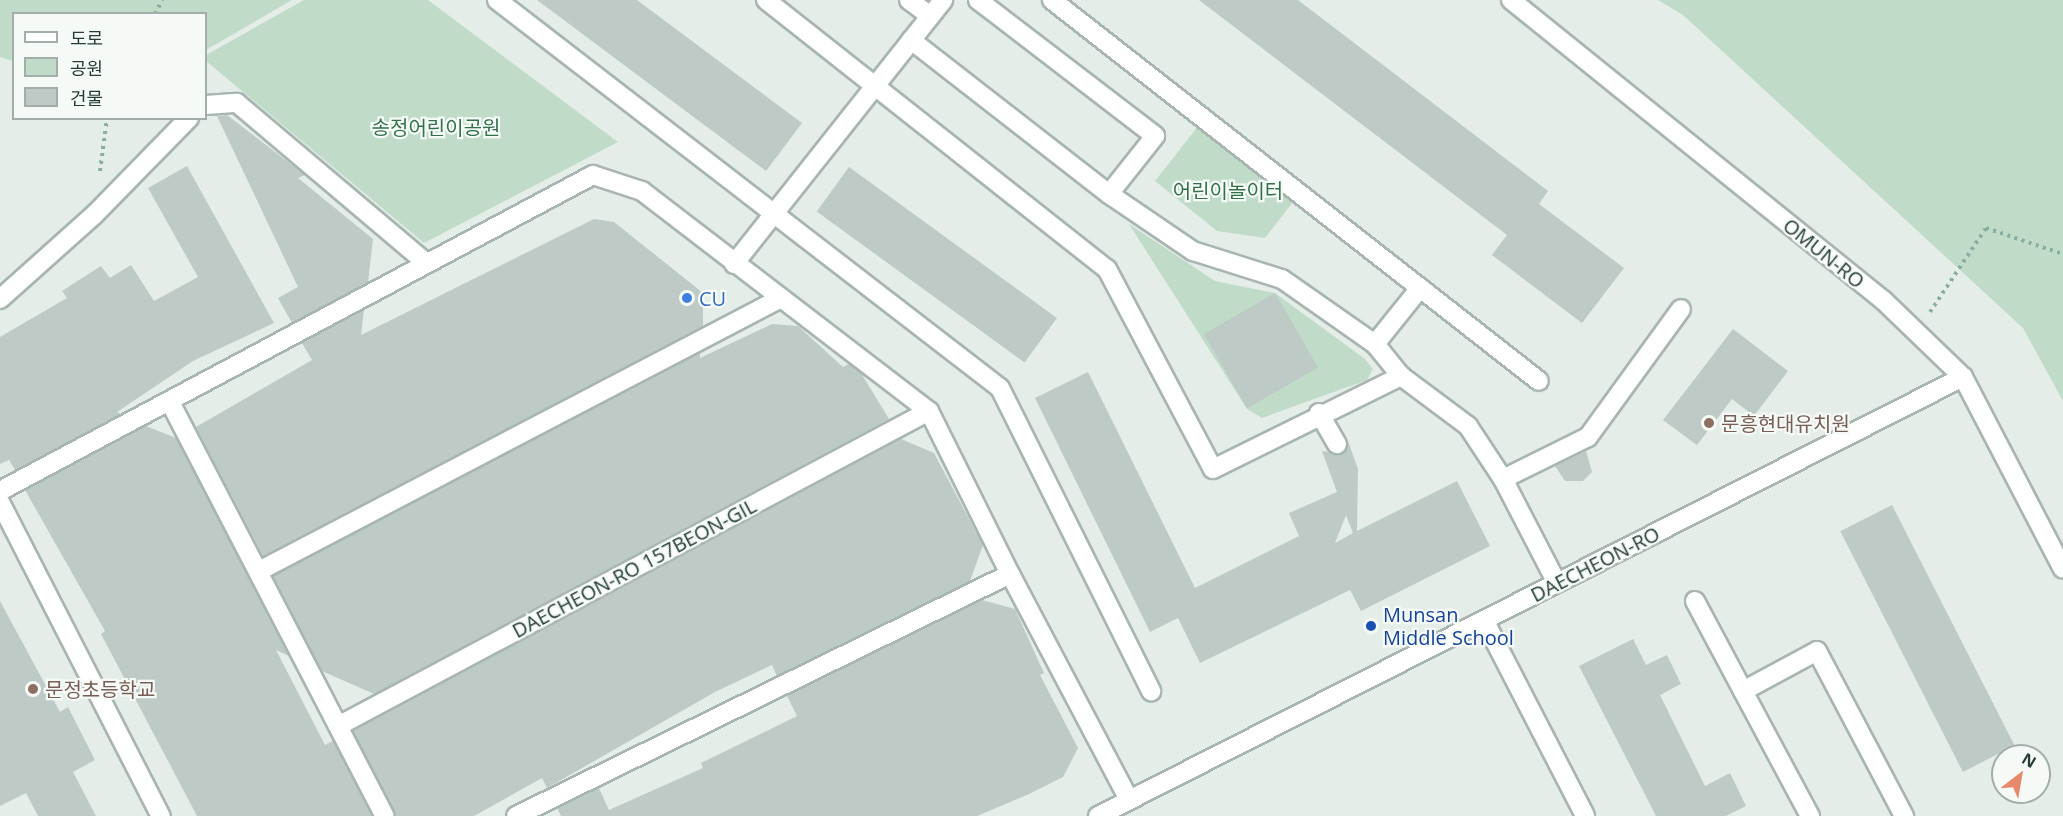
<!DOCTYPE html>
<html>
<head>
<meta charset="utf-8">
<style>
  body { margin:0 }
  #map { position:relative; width:2063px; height:816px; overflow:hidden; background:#e5ede9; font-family:"Open Sans","Noto Sans KR",sans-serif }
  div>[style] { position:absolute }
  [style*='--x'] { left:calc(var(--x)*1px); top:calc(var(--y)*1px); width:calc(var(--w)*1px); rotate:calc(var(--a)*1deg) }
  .green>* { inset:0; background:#c0dcc8 }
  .building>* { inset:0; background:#bdcac5; transform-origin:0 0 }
  .path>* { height:4px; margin-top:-2px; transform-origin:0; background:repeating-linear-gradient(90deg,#88aea2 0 3px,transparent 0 7.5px) }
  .roads { filter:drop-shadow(2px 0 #a8b5b0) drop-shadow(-2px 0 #a8b5b0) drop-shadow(0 2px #a8b5b0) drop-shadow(0 -2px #a8b5b0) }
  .lane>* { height:18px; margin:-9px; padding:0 9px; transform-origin:9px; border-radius:9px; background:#fff }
  .street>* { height:18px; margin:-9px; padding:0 9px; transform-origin:9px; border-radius:9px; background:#fff }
  .secondary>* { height:18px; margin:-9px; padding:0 9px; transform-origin:9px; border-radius:9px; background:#fff }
  .dots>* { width:16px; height:16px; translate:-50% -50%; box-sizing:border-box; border:3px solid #f5faf7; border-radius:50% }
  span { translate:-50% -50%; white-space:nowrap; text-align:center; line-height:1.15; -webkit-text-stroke:4.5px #f5faf7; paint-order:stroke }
  .park-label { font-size:20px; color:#33714b }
  .street-label { font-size:20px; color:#263d37 }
  .shop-label { font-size:20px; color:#366cbe }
  .left { translate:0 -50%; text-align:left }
  .education-label { font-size:20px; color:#785e54 }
  .transit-label { font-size:20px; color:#164399 }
  .legend { position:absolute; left:12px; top:12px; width:195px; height:108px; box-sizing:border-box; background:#f5faf7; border:2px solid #a2aeaa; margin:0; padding:8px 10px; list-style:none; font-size:18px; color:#263d37 }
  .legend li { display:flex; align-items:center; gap:12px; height:30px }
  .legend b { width:30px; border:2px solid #a2aeaa }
  .north { position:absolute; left:1991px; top:744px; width:60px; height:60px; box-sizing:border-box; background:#f5faf7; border:2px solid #a2aeaa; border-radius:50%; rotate:31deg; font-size:16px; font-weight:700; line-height:24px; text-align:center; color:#263d37 }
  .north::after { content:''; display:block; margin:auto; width:21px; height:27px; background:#e6886a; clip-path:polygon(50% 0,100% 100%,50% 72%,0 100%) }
</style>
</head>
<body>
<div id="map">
  <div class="green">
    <div style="clip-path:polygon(0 0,292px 0,206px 50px,206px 14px,14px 14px,13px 61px,0 57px)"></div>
    <div style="clip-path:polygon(304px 0,428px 0,618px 142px,424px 243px,206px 61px,206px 55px)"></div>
    <div style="clip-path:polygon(1658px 0,2063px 0,2063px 401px,2023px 328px,1683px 15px)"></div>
    <div style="clip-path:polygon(1202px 121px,1297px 197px,1265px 238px,1217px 231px,1155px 181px)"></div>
    <div style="clip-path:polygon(1129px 224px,1215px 281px,1275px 293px,1365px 359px,1373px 369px,1367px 380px,1262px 418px,1247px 409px)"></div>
  </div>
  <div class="building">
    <div style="clip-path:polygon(537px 0,637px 0,802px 123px,766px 171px)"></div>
    <div style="clip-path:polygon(1199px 0,1298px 0,1548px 191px,1539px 204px,1624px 268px,1582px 323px,1492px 255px,1507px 235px)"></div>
    <div style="clip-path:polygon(227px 115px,305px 175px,298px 178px,373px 239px,368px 282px,292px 323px,278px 298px,298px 287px,217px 116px)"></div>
    <div style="clip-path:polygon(187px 166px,274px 323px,193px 361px,117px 412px,121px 414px,15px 470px,9px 460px,0 464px,0 337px,67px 298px,62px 291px,101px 266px,110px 278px,131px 265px,154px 301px,198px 277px,148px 188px)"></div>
    <div style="left:849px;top:167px;width:257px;height:55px;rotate:36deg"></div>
    <div style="clip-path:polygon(594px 219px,614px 222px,703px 293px,703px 326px,263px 556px,196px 427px,312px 360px,302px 343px,364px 310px,361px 335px)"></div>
    <div style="left:1275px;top:293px;width:86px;height:82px;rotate:60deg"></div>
    <div style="clip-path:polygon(772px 324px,798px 326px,843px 367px,849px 364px,861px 373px,889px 419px,374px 694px,322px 671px,273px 576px,700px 353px,700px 358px)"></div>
    <div style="clip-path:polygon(1733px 329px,1788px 371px,1754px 416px,1732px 399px,1697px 445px,1663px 420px)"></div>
    <div style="clip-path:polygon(evenodd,1088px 372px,1195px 588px,1299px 536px,1289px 513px,1337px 492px,1322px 451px,1342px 454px,1348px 441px,1358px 469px,1357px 531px,1457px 481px,1490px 546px,1361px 611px,1350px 590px,1200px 663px,1178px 618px,1150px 632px,1035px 398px,1088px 372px,1346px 515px,1353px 533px,1335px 543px,1346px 515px)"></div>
    <div style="clip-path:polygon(146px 426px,176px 438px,289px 656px,276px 650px,325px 745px,333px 741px,372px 816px,197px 816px,101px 634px,105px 631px,25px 490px)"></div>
    <div style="clip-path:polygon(901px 439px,934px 453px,983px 545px,970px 581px,777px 676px,772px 665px,715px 692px,547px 788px,542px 778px,474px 816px,396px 816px,353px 731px)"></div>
    <div style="clip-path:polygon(1586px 451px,1592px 472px,1583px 481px,1565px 481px,1555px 466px)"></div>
    <div style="left:1892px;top:505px;width:270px;height:58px;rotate:63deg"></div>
    <div style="clip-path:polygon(982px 600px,1015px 609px,1044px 673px,1040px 675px,1078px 748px,1063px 777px,1029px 794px,977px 816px,561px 816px,557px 808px,599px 788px,609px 810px,703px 768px,701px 763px,797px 716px,787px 696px)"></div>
    <div style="clip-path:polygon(0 601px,60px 712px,68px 707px,95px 760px,73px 772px,96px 816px,38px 816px,26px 793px,0 806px)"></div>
    <div style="clip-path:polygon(1633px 639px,1646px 665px,1667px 655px,1681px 684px,1660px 695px,1705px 786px,1730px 773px,1746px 806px,1726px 816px,1656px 816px,1579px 666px)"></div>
  </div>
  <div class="path">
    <div style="--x:155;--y:14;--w:16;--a:-63"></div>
    <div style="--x:100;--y:171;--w:53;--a:-82.5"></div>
    <div style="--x:1930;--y:312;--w:101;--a:-56.3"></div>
    <div style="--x:1986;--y:228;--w:81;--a:18.7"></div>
  </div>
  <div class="roads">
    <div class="lane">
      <div style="--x:497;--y:0;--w:635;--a:37.65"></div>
      <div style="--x:1000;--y:388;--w:339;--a:63.5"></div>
      <div style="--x:766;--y:0;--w:434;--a:38.3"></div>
      <div style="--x:1107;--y:269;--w:226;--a:62.1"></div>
      <div style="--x:1213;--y:469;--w:210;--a:-26.3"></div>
      <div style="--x:909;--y:0;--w:26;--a:37"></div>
      <div style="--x:978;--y:0;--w:223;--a:37.5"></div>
      <div style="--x:1155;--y:136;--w:74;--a:128.4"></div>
      <div style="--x:1052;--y:0;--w:618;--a:38.04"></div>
      <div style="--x:911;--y:40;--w:251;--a:37.9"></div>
      <div style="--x:1109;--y:194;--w:102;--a:34.2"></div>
      <div style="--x:1193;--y:251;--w:93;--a:17.5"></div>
      <div style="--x:1282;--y:279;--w:113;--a:35"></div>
      <div style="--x:1375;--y:344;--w:41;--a:50.9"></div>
      <div style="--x:1401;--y:376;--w:84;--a:36.7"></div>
      <div style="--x:1468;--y:426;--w:64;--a:56.6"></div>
      <div style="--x:1503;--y:479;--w:117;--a:62.6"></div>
      <div style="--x:206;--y:105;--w:31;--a:-4"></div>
      <div style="--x:237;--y:103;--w:245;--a:40.2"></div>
      <div style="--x:734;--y:264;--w:337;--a:-51.6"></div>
      <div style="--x:0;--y:299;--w:126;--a:-41.8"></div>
      <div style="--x:94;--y:215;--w:136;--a:-45.6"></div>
      <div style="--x:1375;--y:344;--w:72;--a:-51.2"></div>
      <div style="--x:1319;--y:413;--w:36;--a:60"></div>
      <div style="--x:1503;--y:479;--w:95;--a:-26.3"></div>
      <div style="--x:1588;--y:437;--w:158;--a:-54"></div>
      <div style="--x:0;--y:502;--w:353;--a:62.9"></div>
      <div style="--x:1010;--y:574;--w:255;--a:62.2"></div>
      <div style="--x:1695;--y:601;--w:102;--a:61.9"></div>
      <div style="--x:1743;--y:691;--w:84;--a:-28.4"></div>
      <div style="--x:1817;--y:651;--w:187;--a:62.2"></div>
      <div style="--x:1484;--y:620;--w:220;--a:62.7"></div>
      <div style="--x:1743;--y:691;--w:142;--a:61.8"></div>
    </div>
    <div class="street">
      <div style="--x:1511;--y:0;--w:478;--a:38.9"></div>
      <div style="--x:1883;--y:300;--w:111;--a:43.9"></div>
      <div style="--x:171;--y:404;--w:464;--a:62.6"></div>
      <div style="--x:0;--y:491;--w:672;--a:-28.05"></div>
      <div style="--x:593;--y:175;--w:52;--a:18.1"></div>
      <div style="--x:642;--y:191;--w:362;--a:37.5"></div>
      <div style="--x:929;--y:411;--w:182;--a:63.6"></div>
      <div style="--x:1010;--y:574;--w:550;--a:153.9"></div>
      <div style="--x:259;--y:571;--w:587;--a:-27.61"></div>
      <div style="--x:340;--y:725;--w:667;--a:-28.06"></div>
    </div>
    <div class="secondary">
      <div style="--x:1098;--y:816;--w:970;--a:-26.91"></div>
      <div style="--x:1963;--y:377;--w:216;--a:62.5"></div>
    </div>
  </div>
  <div class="dots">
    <div style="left:687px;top:298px;background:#3f7fe0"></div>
    <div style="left:1709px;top:423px;background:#8d6e63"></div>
    <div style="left:1371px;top:626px;background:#1a4fb4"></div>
    <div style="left:33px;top:689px;background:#8d6e63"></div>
  </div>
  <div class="park-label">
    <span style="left:436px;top:127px">송정어린이공원</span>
    <span style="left:1228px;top:190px">어린이놀이터</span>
  </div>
  <div class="street-label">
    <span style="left:1824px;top:253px;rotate:39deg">OMUN-RO</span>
    <span style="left:1595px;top:564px;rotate:-27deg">DAECHEON-RO</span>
    <span style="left:634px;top:568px;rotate:-28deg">DAECHEON-RO 157BEON-GIL</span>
  </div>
  <div class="shop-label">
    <span class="left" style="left:699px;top:298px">CU</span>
  </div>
  <div class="education-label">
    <span class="left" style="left:1721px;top:423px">문흥현대유치원</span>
    <span class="left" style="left:45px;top:689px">문정초등학교</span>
  </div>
  <div class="transit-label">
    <span class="left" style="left:1383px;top:626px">Munsan<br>Middle School</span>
  </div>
  <ul class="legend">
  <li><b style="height:8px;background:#fff"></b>도로</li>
  <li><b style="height:16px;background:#c0dcc8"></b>공원</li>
  <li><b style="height:16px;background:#bdcac5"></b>건물</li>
  </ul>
  <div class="north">N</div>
</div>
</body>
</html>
